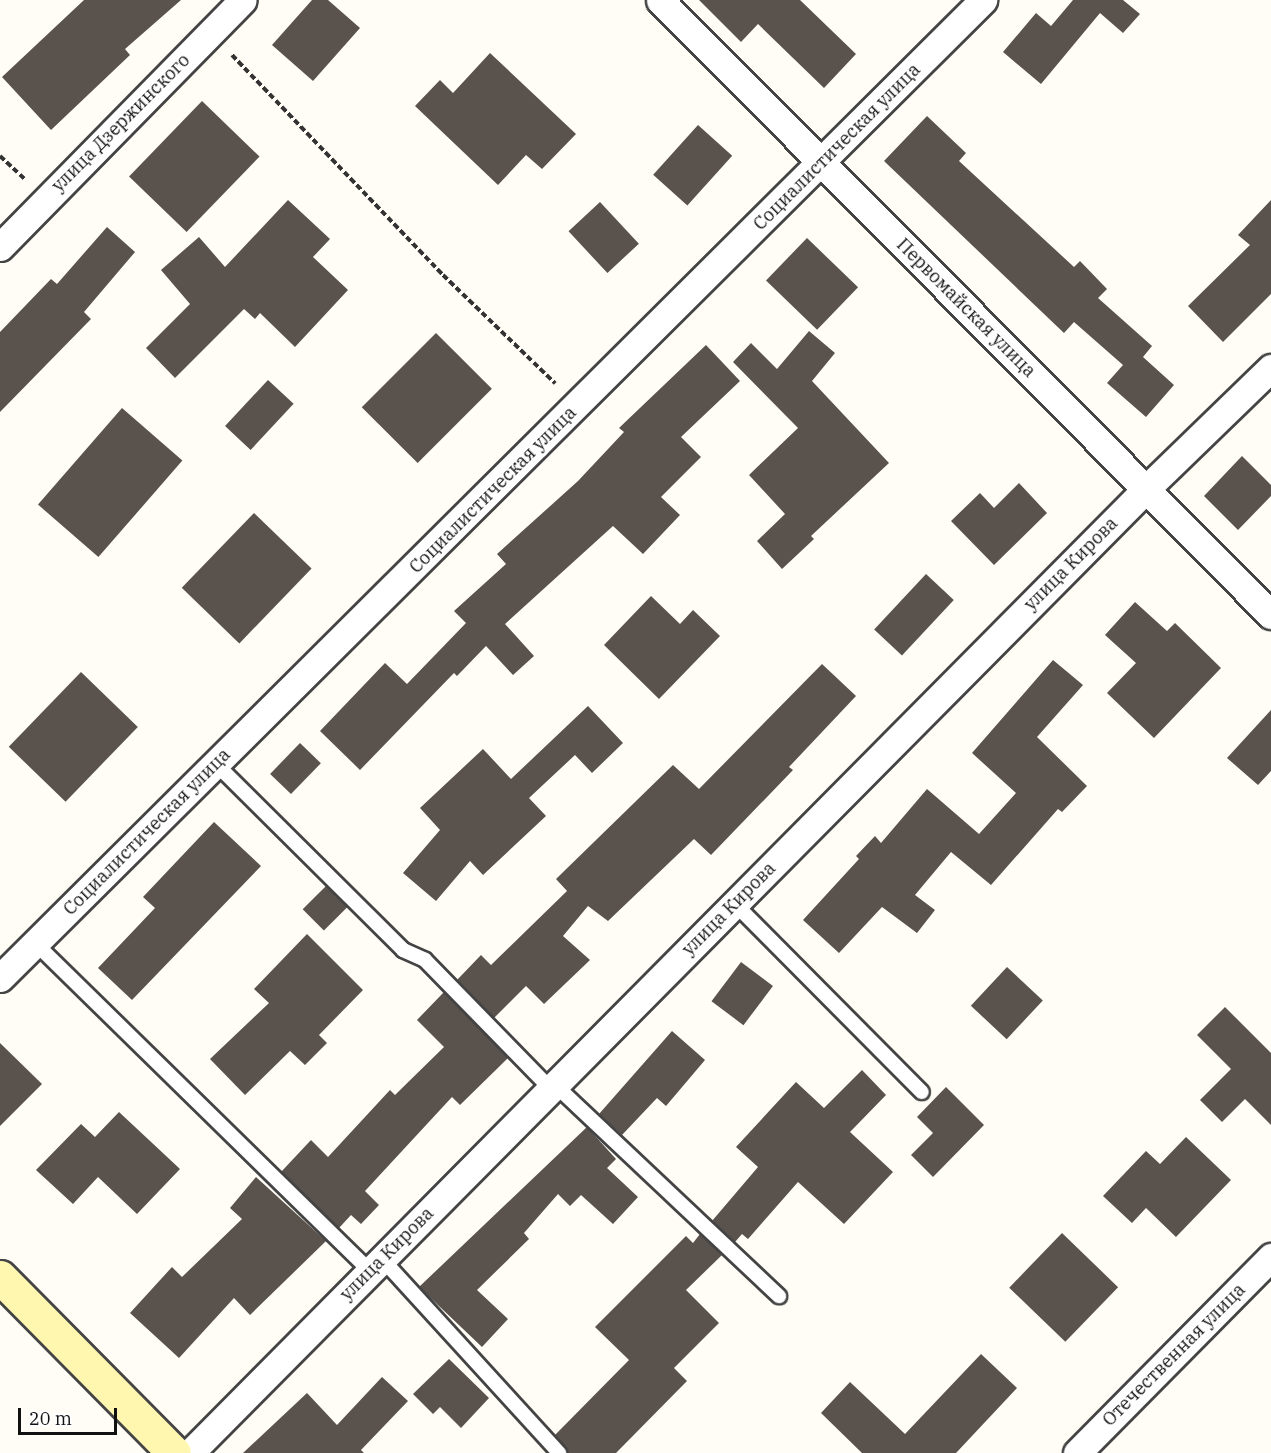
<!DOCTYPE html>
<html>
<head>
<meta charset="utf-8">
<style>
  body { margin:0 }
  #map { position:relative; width:1271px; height:1453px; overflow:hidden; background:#fffdf5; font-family:"IBM Plex Serif",serif }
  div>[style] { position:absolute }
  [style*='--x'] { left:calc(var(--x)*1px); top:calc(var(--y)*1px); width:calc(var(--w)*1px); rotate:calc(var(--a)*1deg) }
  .building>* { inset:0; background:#5a524d; transform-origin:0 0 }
  .path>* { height:4px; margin-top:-2px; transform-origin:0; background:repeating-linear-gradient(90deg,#333 0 6px,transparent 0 9px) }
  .roads { filter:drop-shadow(2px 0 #444) drop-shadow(-2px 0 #444) drop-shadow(0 2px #444) drop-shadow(0 -2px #444) }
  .service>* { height:14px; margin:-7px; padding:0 7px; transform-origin:7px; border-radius:7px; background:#fff }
  .minor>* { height:27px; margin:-13.5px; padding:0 13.5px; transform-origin:13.5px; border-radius:13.5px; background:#fff }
  .secondary>* { height:33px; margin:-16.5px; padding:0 16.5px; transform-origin:16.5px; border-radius:16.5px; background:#fff6b0 }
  span { translate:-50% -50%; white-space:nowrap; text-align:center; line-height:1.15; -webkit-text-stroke:6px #fff; paint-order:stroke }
  .street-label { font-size:18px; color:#111 }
  .scale { position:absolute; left:18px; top:1408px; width:99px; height:27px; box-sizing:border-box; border:3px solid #111; border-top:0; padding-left:8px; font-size:18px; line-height:21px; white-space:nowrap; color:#111; -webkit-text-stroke:4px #fff; paint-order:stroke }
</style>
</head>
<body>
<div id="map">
  <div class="building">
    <div style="clip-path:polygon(84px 0,181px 0,125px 49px,130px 55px,51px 130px,2px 77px)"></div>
    <div style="clip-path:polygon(312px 0,328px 0,360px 28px,313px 81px,272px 45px)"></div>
    <div style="clip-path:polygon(699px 0,800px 0,856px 54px,824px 88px,758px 24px,741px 42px)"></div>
    <div style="clip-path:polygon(1073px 0,1123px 0,1140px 14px,1123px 33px,1100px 13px,1041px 84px,1003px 52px,1036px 13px,1051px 26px)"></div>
    <div style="clip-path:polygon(490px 53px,576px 134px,542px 169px,526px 155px,498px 185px,415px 106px,440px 80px,453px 93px)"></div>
    <div style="left:202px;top:101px;width:80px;height:105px;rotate:44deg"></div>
    <div style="clip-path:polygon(927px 116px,966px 153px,959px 161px,1074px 267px,1080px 261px,1107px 289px,1098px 298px,1152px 346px,1143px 357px,1174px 385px,1146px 417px,1107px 383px,1123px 365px,1074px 322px,1064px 333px,884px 161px)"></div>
    <div style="left:698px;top:125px;width:46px;height:67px;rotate:42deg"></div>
    <div style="clip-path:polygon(288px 200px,330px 239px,313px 257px,348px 290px,295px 347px,260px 313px,255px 319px,244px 309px,175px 378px,146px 348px,190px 304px,161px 270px,199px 237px,225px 267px)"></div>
    <div style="clip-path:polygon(1271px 200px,1271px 294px,1223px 342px,1188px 306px,1250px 245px,1238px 235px)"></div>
    <div style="left:600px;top:202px;width:57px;height:43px;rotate:47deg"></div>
    <div style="clip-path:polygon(107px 227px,135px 252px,84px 312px,91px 319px,0 412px,0 332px,51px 279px,57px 284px)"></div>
    <div style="left:807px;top:238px;width:71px;height:59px;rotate:44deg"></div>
    <div style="clip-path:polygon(809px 331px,835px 353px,812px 381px,889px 463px,811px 536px,814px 539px,782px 569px,757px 541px,785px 514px,749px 475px,798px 428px,733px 362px,751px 343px,777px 369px)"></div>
    <div style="left:436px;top:333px;width:79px;height:105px;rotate:45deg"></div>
    <div style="clip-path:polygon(706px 345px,740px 381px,681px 437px,701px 457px,661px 497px,680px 515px,643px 554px,613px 526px,505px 624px,534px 656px,513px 675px,486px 646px,457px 676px,454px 673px,360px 770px,320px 731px,385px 663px,407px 684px,466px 623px,454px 611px,506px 564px,497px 554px,578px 481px,624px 432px,619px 428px)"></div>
    <div style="left:268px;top:380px;width:35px;height:63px;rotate:43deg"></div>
    <div style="left:122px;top:408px;width:80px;height:128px;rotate:41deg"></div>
    <div style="clip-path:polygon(1242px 456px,1271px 485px,1271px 496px,1238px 530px,1204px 496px)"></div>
    <div style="clip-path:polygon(1019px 483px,1047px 513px,994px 565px,951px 521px,980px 493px,994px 508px)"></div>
    <div style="left:254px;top:513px;width:80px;height:104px;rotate:44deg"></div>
    <div style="left:926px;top:574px;width:38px;height:76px;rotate:43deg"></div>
    <div style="clip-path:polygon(651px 596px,680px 624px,693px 610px,720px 636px,659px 699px,604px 645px)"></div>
    <div style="clip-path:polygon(1135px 602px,1167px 631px,1175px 623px,1221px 668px,1154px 738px,1107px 693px,1136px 663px,1105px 635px)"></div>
    <div style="clip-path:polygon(1053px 660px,1083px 685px,1037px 737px,1087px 786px,1062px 812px,1058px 809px,991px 885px,951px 852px,915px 895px,935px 910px,917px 933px,882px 907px,839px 953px,803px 920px,859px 859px,856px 856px,875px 836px,881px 843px,927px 789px,979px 834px,1016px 793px,972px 753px)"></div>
    <div style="clip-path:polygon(822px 664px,856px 696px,789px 767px,793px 770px,711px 855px,694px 839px,608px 921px,588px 906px,563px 936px,590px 960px,544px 1004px,526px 986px,494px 1018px,457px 980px,481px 955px,491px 965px,567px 891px,556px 879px,673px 765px,699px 789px)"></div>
    <div style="left:81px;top:672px;width:79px;height:104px;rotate:44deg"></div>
    <div style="clip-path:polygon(588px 706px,623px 743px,592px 773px,575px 755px,529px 798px,546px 816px,483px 875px,470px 861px,436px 901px,403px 873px,440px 830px,420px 808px,483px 749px,511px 779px)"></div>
    <div style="clip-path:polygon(1271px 710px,1271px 771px,1258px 785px,1227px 758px)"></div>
    <div style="left:300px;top:743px;width:29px;height:43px;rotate:44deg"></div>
    <div style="clip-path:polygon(214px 822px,261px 866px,132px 1000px,98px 968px,155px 908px,143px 897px)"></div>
    <div style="left:326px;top:886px;width:30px;height:33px;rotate:45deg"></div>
    <div style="clip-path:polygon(307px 934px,363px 990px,319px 1035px,327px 1043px,305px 1065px,290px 1051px,245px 1095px,210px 1059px,269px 1003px,254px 989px)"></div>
    <div style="left:741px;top:962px;width:40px;height:49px;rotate:37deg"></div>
    <div style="left:1007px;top:967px;width:49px;height:53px;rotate:43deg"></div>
    <div style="clip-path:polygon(444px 992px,508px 1058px,460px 1105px,452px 1097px,365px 1191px,379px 1205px,361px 1224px,351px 1215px,339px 1228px,281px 1172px,311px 1140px,328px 1157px,390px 1090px,395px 1095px,444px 1047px,417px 1020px)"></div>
    <div style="clip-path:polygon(1225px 1007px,1271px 1053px,1271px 1125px,1245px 1099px,1222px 1122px,1200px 1100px,1231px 1069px,1197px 1035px)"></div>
    <div style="clip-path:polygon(672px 1031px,705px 1060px,666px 1106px,657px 1098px,622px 1135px,599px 1114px)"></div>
    <div style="clip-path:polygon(0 1043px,42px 1084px,0 1126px)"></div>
    <div style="clip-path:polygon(862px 1070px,886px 1095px,850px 1132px,893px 1172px,844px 1224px,798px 1182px,748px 1239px,742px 1234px,735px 1242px,712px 1221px,758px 1167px,736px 1147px,796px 1082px,824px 1108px)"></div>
    <div style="clip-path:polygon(946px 1087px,984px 1125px,933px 1177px,911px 1155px,933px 1133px,917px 1117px)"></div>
    <div style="clip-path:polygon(119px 1112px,180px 1169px,137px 1214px,98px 1177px,73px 1204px,36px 1170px,81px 1124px,95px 1137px)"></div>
    <div style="clip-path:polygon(587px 1127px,616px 1159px,607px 1168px,638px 1197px,613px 1224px,581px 1195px,570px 1206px,558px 1194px,524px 1233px,529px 1239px,477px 1290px,508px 1319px,482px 1347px,419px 1287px)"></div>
    <div style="clip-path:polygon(1186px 1137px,1231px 1180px,1176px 1237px,1146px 1208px,1132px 1223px,1103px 1196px,1146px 1151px,1160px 1164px)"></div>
    <div style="clip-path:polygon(256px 1177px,326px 1241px,250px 1315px,234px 1298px,179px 1358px,130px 1313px,172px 1267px,182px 1277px,242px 1219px,230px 1208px)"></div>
    <div style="left:1062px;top:1233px;width:78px;height:76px;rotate:44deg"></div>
    <div style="clip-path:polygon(700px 1234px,722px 1255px,686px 1290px,719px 1323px,674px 1368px,687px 1381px,616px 1453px,568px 1453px,555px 1435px,629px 1360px,595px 1327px,686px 1236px,693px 1243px)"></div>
    <div style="clip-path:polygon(981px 1354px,1017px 1388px,956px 1453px,862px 1453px,821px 1413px,850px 1382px,905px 1434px)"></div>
    <div style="clip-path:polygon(449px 1359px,489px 1398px,461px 1428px,440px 1407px,433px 1414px,413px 1394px)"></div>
    <div style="clip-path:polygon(382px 1377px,408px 1401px,361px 1450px,364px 1453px,243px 1453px,307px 1393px,337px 1425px)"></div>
  </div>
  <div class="path">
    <div style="--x:232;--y:55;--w:305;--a:46.2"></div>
    <div style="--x:443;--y:275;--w:156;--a:44"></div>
    <div style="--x:0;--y:156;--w:35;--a:43"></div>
  </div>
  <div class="roads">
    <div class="service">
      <div style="--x:216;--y:764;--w:264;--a:44.8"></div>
      <div style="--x:403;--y:950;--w:24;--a:24"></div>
      <div style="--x:425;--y:960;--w:180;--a:45.7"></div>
      <div style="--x:735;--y:904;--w:265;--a:45.2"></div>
      <div style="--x:35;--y:943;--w:469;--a:44.4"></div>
      <div style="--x:555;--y:1085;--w:308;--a:43.3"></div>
      <div style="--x:382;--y:1259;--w:263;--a:47.6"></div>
    </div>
    <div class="minor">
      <div style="--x:660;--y:0;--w:867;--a:45.19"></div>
      <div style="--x:0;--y:247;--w:346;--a:-45.5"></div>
      <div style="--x:0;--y:978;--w:1387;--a:-44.85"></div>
      <div style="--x:190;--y:1453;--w:1358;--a:-45.24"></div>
      <div style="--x:1146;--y:489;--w:174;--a:-44.1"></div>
      <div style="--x:1077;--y:1453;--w:276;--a:-45.3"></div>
    </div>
    <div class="secondary">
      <div style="--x:0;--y:1277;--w:247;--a:45.3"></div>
    </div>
  </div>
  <div class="street-label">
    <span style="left:121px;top:123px;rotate:-45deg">улица Дзержинского</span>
    <span style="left:837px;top:147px;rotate:-45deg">Социалистическая улица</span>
    <span style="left:966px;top:308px;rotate:45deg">Первомайская улица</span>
    <span style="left:493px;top:490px;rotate:-45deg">Социалистическая улица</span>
    <span style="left:1071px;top:564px;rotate:-45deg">улица Кирова</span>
    <span style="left:147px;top:832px;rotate:-45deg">Социалистическая улица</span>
    <span style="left:729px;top:909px;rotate:-45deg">улица Кирова</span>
    <span style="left:387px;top:1254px;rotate:-45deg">улица Кирова</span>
    <span style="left:1174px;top:1355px;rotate:-45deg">Отечественная улица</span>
  </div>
  <div class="scale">20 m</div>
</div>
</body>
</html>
